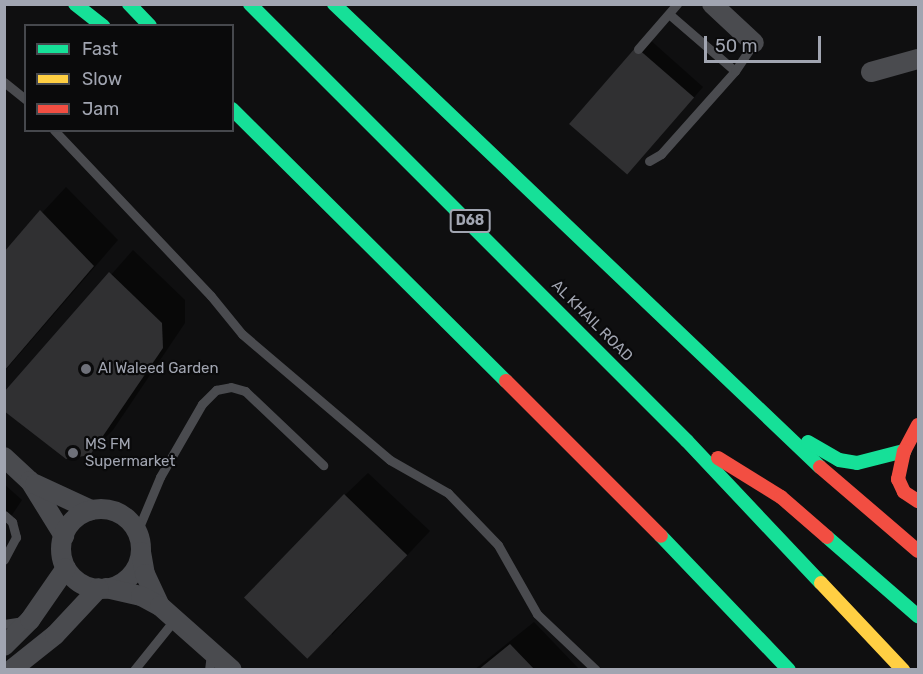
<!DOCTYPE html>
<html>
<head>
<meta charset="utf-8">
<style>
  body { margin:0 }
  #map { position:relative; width:923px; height:674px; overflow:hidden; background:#0f0f10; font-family:Rubik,sans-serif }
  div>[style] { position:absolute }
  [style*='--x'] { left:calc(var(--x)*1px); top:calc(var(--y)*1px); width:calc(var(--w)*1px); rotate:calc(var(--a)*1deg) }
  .shadow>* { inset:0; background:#0007 }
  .building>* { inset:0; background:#303032; transform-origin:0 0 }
  .lane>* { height:9px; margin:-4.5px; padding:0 4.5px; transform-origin:4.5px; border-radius:4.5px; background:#4a4b4f }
  .street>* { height:20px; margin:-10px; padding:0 10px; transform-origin:10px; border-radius:10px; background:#4a4b4f }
  .street>.ring { margin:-10px; padding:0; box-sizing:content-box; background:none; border:20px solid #4a4b4f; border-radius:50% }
  .fast>* { height:14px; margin:-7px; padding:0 7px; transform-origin:7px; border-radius:7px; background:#16e098 }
  .slow>* { height:14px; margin:-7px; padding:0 7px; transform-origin:7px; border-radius:7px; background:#ffcf43 }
  .jam>* { height:14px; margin:-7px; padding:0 7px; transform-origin:7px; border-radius:7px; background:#f24e42 }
  .dots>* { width:16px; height:16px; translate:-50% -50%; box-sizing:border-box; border:3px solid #0a0a0b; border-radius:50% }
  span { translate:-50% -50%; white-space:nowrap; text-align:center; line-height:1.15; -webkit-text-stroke:4.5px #0a0a0b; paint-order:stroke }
  .shield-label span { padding:2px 4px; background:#0a0a0b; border:2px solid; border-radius:4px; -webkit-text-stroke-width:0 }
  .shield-label { font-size:14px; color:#a1a5b1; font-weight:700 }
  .street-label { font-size:15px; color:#a1a5b1 }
  .poi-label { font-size:15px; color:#a1a5b1 }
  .left { translate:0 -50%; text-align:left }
  .frame { position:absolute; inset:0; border:6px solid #a1a5b1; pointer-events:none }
  .legend { position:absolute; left:24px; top:24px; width:210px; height:108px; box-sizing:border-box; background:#0a0a0b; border:2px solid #46484d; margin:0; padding:8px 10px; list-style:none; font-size:18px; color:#a1a5b1 }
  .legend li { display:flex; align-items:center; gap:12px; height:30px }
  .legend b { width:30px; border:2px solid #46484d }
  .scale { position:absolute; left:704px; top:36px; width:117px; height:27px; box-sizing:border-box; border:3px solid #a1a5b1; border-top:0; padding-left:8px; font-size:18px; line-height:21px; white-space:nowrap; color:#a1a5b1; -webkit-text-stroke:4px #0a0a0b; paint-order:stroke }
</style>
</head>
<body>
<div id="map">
  <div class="shadow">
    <div style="clip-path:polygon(648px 38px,703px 87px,637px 163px,571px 124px)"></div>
    <div style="clip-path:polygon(66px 187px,118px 240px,4px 372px,4px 254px)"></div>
    <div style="clip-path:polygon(133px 250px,185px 300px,185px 323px,113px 430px,89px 454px,4px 396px)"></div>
    <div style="clip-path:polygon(368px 473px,430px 531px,332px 635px,345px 495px)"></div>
    <div style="clip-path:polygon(4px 484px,22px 500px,4px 527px)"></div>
    <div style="clip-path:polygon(534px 622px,580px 670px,474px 670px)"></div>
  </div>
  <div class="building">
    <div style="left:636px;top:47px;width:77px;height:102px;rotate:41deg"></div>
    <div style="clip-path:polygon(40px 210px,94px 266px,4px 371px,4px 252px)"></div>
    <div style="clip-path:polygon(109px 272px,162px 323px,163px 348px,90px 455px,66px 459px,4px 411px,4px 392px)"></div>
    <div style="left:344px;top:494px;width:88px;height:144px;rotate:44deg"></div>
    <div style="clip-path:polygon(510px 644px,535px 670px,478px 670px)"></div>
  </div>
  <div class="lane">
    <div style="--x:669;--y:14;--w:87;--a:40.8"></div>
    <div style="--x:638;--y:49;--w:60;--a:-49.1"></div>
    <div style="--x:4;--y:82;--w:28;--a:39"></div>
    <div style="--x:54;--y:130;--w:228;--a:46.6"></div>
    <div style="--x:211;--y:296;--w:49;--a:50.8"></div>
    <div style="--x:242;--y:334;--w:194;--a:40.4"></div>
    <div style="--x:390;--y:460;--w:67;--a:29.6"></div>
    <div style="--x:448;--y:493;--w:72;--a:46.1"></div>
    <div style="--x:498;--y:545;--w:79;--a:60.5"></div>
    <div style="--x:537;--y:614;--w:81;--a:43.5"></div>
    <div style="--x:649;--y:161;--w:14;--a:-30"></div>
    <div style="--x:661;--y:154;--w:111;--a:-48.3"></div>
    <div style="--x:735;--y:71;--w:34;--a:-56"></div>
    <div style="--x:4;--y:515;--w:11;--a:41"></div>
    <div style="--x:12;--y:522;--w:16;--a:75"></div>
    <div style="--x:16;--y:537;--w:26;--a:118"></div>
    <div style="--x:137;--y:532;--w:60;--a:-67.3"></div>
    <div style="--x:160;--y:477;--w:84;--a:-60.1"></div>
    <div style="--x:202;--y:404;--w:20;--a:-45"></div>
    <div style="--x:216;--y:390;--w:15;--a:-11"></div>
    <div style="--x:231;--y:387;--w:15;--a:16"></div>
    <div style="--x:245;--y:391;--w:108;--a:43.5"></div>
    <div style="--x:4;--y:624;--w:20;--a:-9"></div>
    <div style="--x:134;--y:670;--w:65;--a:-51.2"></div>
    <div style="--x:209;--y:670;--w:17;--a:-83"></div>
  </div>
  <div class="street">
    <div style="--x:712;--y:4;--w:57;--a:42.9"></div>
    <div style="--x:871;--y:72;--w:49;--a:-15.5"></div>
    <div style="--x:4;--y:457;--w:35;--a:43"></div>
    <div style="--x:30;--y:481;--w:65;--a:58.3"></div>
    <div style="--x:35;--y:484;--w:62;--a:24.9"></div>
    <div class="ring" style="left:61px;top:509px;width:60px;height:60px"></div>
    <div style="--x:141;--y:552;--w:22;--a:80"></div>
    <div style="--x:145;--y:574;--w:35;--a:65"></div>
    <div style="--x:106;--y:588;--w:36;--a:13"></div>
    <div style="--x:141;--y:596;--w:21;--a:28"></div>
    <div style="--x:160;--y:606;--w:96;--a:41.6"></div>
    <div style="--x:4;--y:646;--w:37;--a:-45"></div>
    <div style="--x:30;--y:620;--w:63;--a:-55.3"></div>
    <div style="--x:11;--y:670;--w:56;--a:-38.5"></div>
    <div style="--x:55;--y:635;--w:64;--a:-46.9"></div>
  </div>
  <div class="fast">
    <div style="--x:75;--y:4;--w:36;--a:38"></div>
    <div style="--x:129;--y:4;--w:30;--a:46"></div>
    <div style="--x:250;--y:4;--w:618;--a:45"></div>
    <div style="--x:687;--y:441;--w:195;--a:46.7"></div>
    <div style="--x:334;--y:4;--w:671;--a:43.61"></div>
    <div style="--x:232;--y:109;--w:386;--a:44.8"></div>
    <div style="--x:808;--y:442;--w:36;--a:30"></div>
    <div style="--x:839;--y:460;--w:18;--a:9"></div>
    <div style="--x:857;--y:463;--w:49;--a:-14.3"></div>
    <div style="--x:661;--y:536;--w:185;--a:46.3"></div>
    <div style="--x:827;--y:537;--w:121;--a:41"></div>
  </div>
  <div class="slow">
    <div style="--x:821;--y:583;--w:120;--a:46.7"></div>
  </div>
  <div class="jam">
    <div style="--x:506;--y:381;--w:219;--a:45"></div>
    <div style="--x:918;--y:425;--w:30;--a:118"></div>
    <div style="--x:904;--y:451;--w:29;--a:102"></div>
    <div style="--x:898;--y:479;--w:14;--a:65"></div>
    <div style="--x:904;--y:492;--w:17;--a:33"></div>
    <div style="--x:718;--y:458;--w:74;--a:31.8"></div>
    <div style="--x:781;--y:497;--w:61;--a:41"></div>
    <div style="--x:820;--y:467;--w:129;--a:40.6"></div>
  </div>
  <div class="dots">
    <div style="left:86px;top:369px;background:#6e7079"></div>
    <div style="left:73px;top:453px;background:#6e7079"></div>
  </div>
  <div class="shield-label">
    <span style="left:470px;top:221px">D68</span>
  </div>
  <div class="street-label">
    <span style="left:592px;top:321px;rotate:45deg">AL KHAIL ROAD</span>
  </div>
  <div class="poi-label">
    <span class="left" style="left:98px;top:369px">Al Waleed Garden</span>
    <span class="left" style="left:85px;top:453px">MS FM<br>Supermarket</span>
  </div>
  <div class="frame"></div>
  <ul class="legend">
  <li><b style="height:8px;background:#16e098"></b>Fast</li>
  <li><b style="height:8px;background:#ffcf43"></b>Slow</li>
  <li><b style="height:8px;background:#f24e42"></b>Jam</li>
  </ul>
  <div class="scale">50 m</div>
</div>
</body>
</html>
